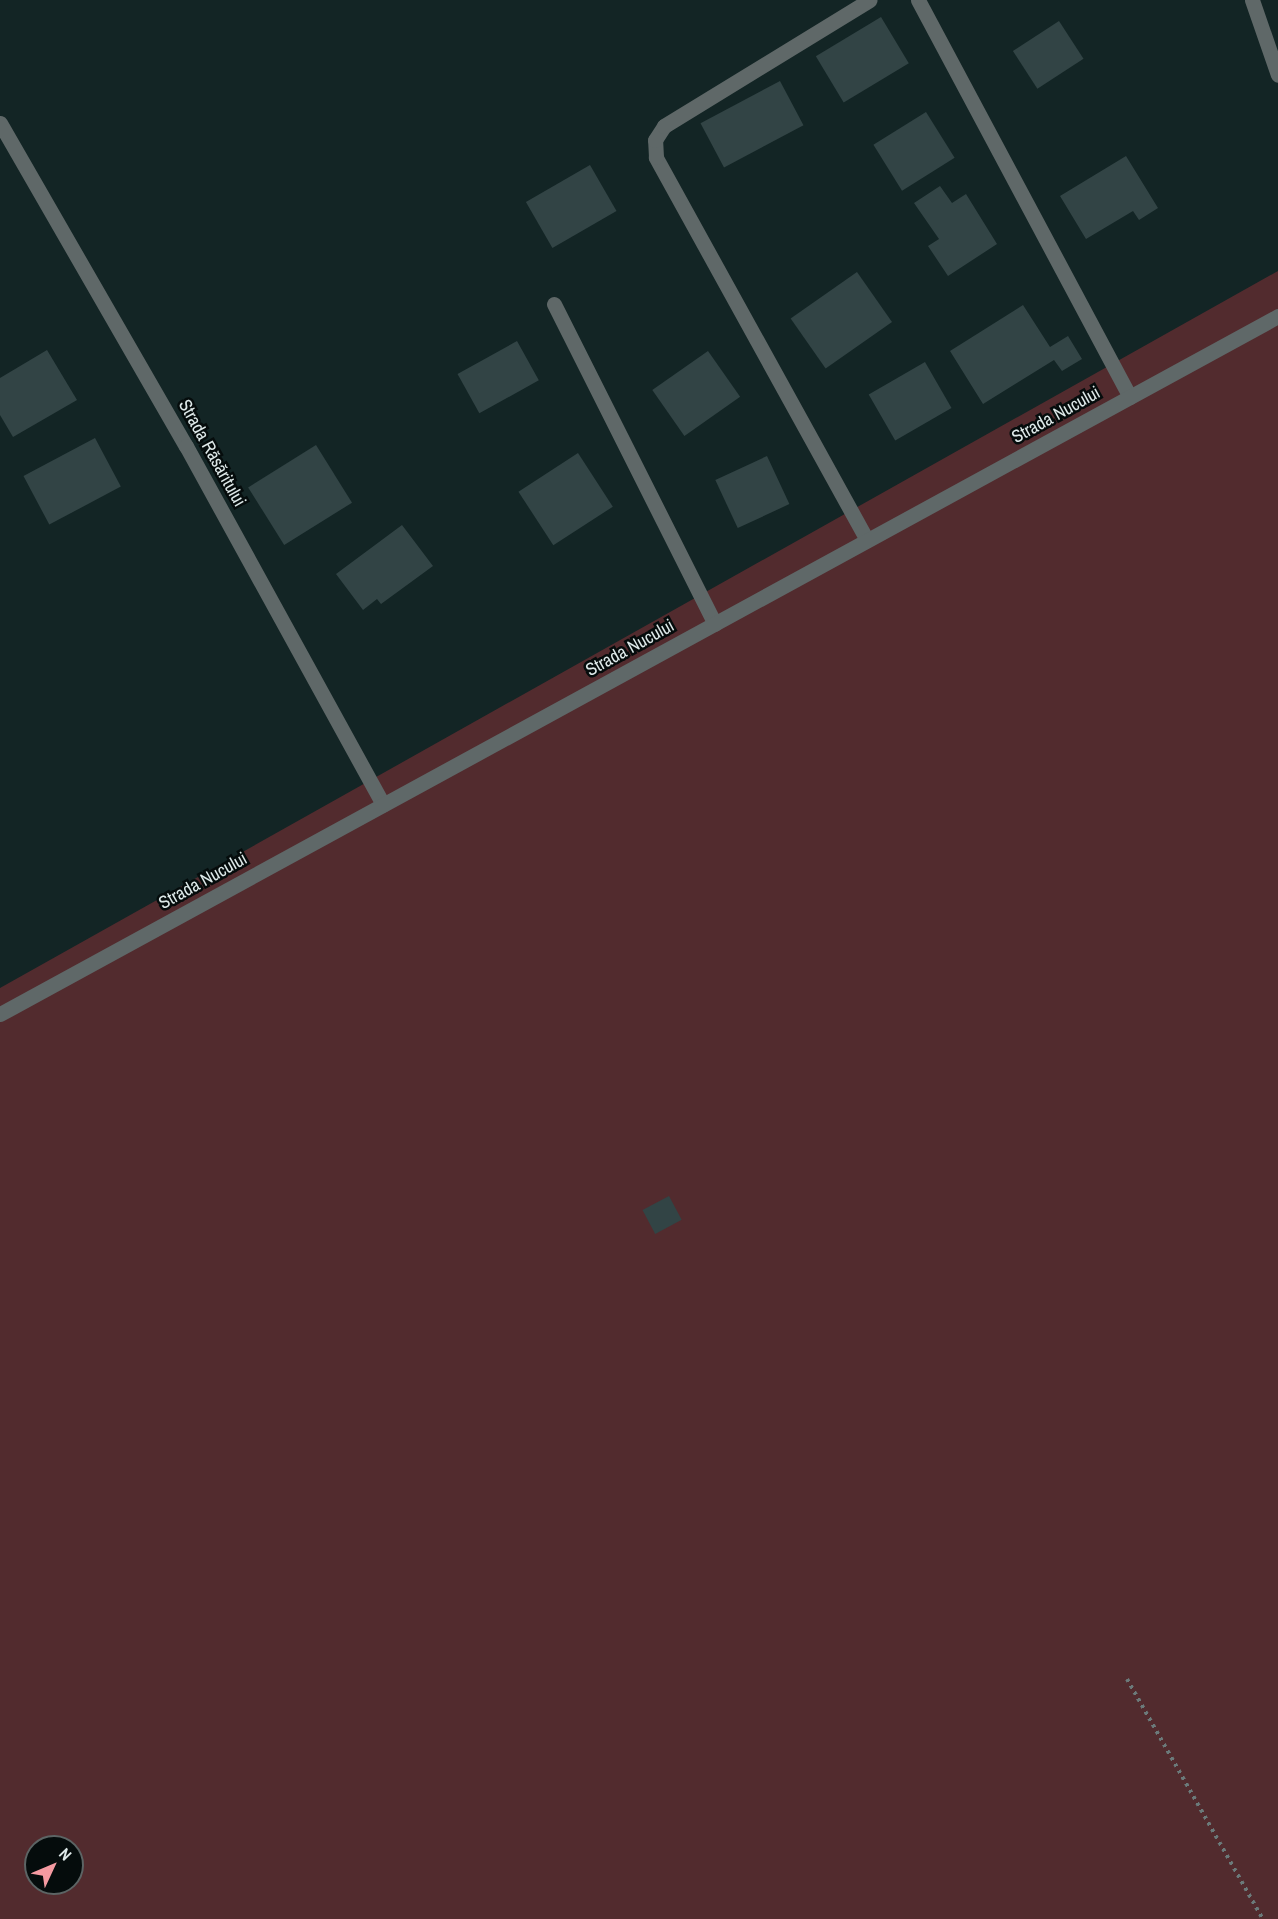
<!DOCTYPE html>
<html>
<head>
<meta charset="utf-8">
<style>
  body { margin:0 }
  #map { position:relative; width:1278px; height:1919px; overflow:hidden; background:#132525; font-family:"Archivo Narrow",sans-serif }
  div>[style] { position:absolute }
  [style*='--x'] { left:calc(var(--x)*1px); top:calc(var(--y)*1px); width:calc(var(--w)*1px); rotate:calc(var(--a)*1deg) }
  .green>* { inset:0; background:#522b2e }
  .building>* { inset:0; background:#324445; transform-origin:0 0 }
  .path>* { height:4px; margin-top:-2px; transform-origin:0; background:repeating-linear-gradient(90deg,#6b7a7a 0 3px,transparent 0 7.5px) }
  .minor>* { height:15px; margin:-7.5px; padding:0 7.5px; transform-origin:7.5px; border-radius:7.5px; background:#5f6868 }
  span { translate:-50% -50%; white-space:nowrap; text-align:center; line-height:1.15; -webkit-text-stroke:5px #050c0c; paint-order:stroke }
  .street-label { font-size:18px; color:#dee9e9 }
  .north { position:absolute; left:24px; top:1835px; width:60px; height:60px; box-sizing:border-box; background:#050c0c; border:2px solid #5c6464; border-radius:50%; rotate:46deg; font-size:16px; font-weight:700; line-height:24px; text-align:center; color:#dee9e9 }
  .north::after { content:''; display:block; margin:auto; width:21px; height:27px; background:#f49aa1; clip-path:polygon(50% 0,100% 100%,50% 72%,0 100%) }
</style>
</head>
<body>
<div id="map">
  <div class="green">
    <div style="clip-path:polygon(evenodd,1278px 271px,1278px 1919px,0 1919px,0 988px,1278px 271px,36px 1847px,72px 1847px,72px 1883px,36px 1883px,36px 1847px)"></div>
  </div>
  <div class="building">
    <div style="left:881px;top:17px;width:54px;height:76px;rotate:59deg"></div>
    <div style="left:1059px;top:21px;width:45px;height:55px;rotate:57deg"></div>
    <div style="left:780px;top:81px;width:50px;height:90px;rotate:62deg"></div>
    <div style="left:926px;top:112px;width:54px;height:62px;rotate:58deg"></div>
    <div style="clip-path:polygon(1126px 156px,1158px 208px,1139px 220px,1133px 211px,1086px 239px,1060px 196px)"></div>
    <div style="left:590px;top:165px;width:53px;height:74px;rotate:60deg"></div>
    <div style="clip-path:polygon(940px 186px,952px 203px,966px 194px,997px 244px,948px 276px,928px 246px,939px 239px,914px 203px)"></div>
    <div style="left:857px;top:272px;width:61px;height:81px;rotate:55deg"></div>
    <div style="clip-path:polygon(1023px 305px,1050px 347px,1068px 336px,1082px 359px,1062px 371px,1054px 360px,983px 404px,950px 351px)"></div>
    <div style="left:517px;top:341px;width:45px;height:68px;rotate:61deg"></div>
    <div style="clip-path:polygon(47px 350px,77px 400px,13px 437px,0 415px,0 378px)"></div>
    <div style="left:708px;top:351px;width:56px;height:68px;rotate:55deg"></div>
    <div style="left:925px;top:362px;width:53px;height:65px;rotate:60deg"></div>
    <div style="left:95px;top:438px;width:55px;height:81px;rotate:62deg"></div>
    <div style="left:316px;top:445px;width:68px;height:80px;rotate:58deg"></div>
    <div style="left:578px;top:453px;width:64px;height:71px;rotate:57deg"></div>
    <div style="left:767px;top:456px;width:53px;height:57px;rotate:65deg"></div>
    <div style="clip-path:polygon(402px 525px,433px 566px,381px 604px,377px 599px,363px 610px,336px 574px)"></div>
    <div style="left:669px;top:1196px;width:27px;height:30px;rotate:62deg"></div>
  </div>
  <div class="path">
    <div style="--x:1127;--y:1679;--w:276;--a:60.5"></div>
  </div>
  <div class="minor">
    <div style="--x:918;--y:0;--w:450;--a:61.9"></div>
    <div style="--x:1252;--y:0;--w:79;--a:70.9"></div>
    <div style="--x:0;--y:123;--w:373;--a:60.1"></div>
    <div style="--x:186;--y:446;--w:409;--a:61.2"></div>
    <div style="--x:554;--y:304;--w:358;--a:63.3"></div>
    <div style="--x:867;--y:540;--w:437;--a:-118.9"></div>
    <div style="--x:656;--y:157;--w:17;--a:-93"></div>
    <div style="--x:655;--y:140;--w:17;--a:-57"></div>
    <div style="--x:664;--y:126;--w:241;--a:-31.5"></div>
    <div style="--x:0;--y:1014;--w:1456;--a:-28.64"></div>
  </div>
  <div class="street-label">
    <span style="left:1056px;top:415px;rotate:-29deg">Strada Nucului</span>
    <span style="left:212px;top:453px;rotate:61deg">Strada Răsăritului</span>
    <span style="left:630px;top:648px;rotate:-29deg">Strada Nucului</span>
    <span style="left:203px;top:881px;rotate:-29deg">Strada Nucului</span>
  </div>
  <div class="north">N</div>
</div>
</body>
</html>
